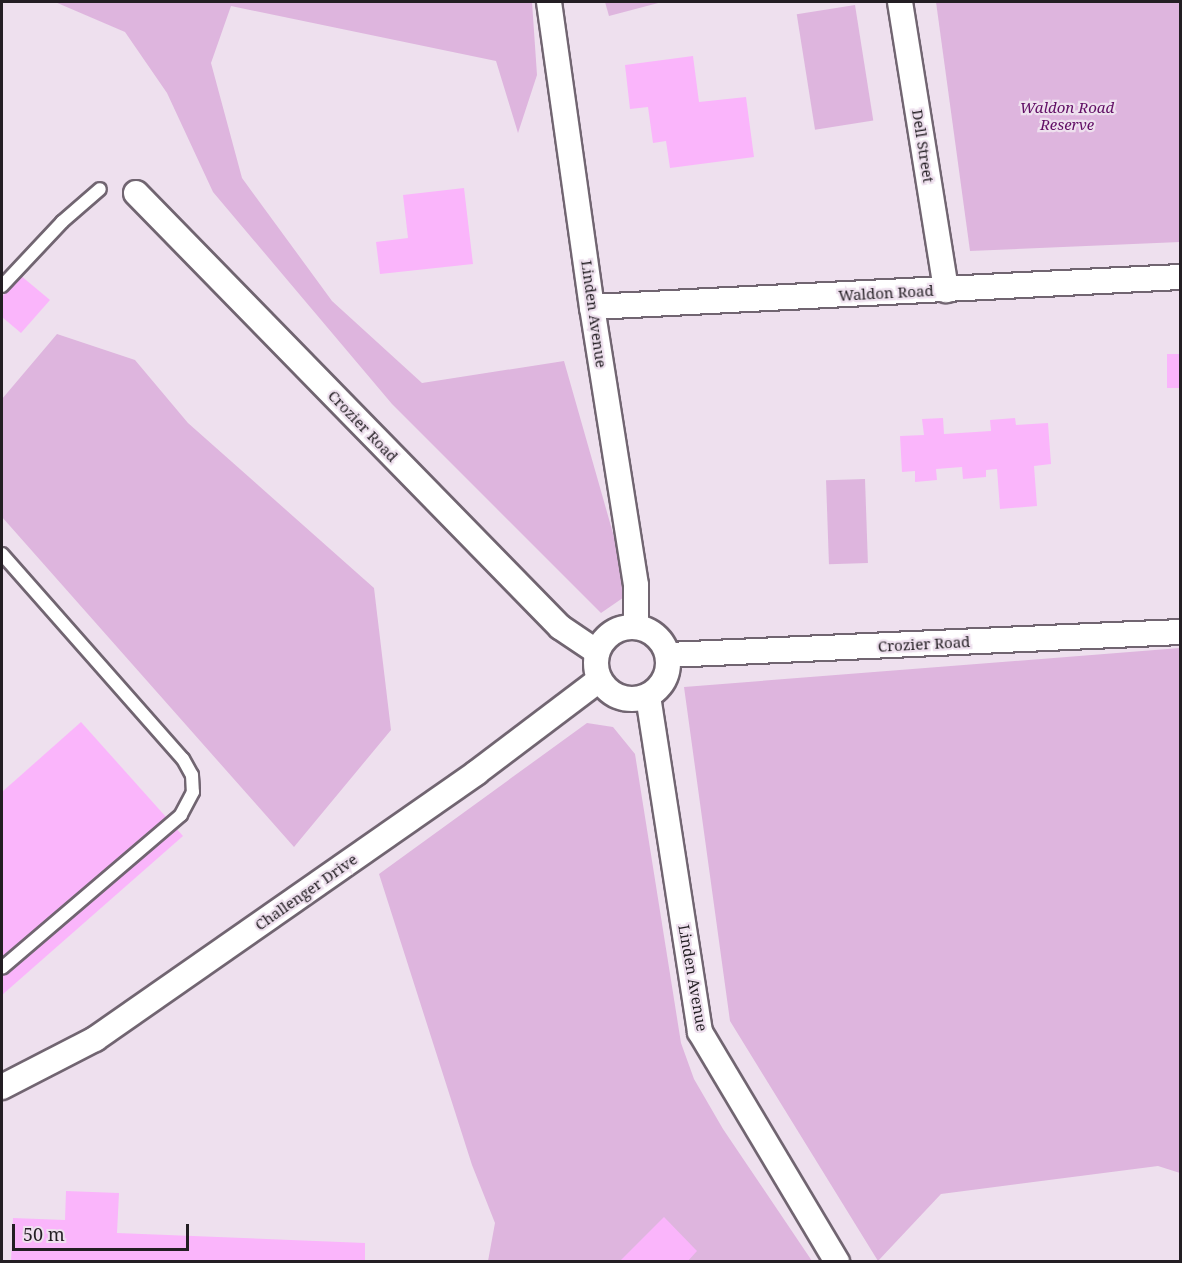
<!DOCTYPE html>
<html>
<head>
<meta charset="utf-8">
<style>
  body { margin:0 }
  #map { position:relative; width:1182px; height:1263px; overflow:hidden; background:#eee0ee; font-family:"Noto Serif",serif }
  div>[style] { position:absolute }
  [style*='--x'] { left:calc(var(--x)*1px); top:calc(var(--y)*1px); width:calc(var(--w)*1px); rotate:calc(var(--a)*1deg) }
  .green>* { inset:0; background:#deb5de; transform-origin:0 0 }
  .building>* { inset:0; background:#fab5fb; transform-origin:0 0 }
  .roads { filter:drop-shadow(2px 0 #716571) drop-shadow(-2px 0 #716571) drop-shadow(0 2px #716571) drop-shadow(0 -2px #716571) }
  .lane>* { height:12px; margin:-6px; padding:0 6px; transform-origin:6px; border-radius:6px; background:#fff }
  .street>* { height:24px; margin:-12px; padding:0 12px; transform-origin:12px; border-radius:12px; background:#fff }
  .street>.ring { margin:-12px; padding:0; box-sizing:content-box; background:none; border:24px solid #fff; border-radius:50% }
  span { translate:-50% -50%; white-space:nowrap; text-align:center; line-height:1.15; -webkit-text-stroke:4.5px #eee0ee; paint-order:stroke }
  .park-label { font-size:15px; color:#610f65; font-style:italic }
  .street-label { font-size:15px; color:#231e23 }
  .frame { position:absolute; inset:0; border:3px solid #231e23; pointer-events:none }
  .scale { position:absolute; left:12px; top:1224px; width:177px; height:27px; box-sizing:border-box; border:3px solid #231e23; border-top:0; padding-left:8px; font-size:18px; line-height:21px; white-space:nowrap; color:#231e23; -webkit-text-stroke:4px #eee0ee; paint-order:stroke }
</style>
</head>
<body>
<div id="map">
  <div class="green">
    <div style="clip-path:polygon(55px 2px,532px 2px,537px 75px,518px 133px,496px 61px,231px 6px,211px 63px,242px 178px,332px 301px,422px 383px,564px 361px,630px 593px,601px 613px,392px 404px,213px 192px,167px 93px,125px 32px)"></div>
    <div style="clip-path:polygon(605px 2px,662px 2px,609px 16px)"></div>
    <div style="clip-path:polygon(936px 2px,1180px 2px,1180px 242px,970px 251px)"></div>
    <div style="left:855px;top:5px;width:117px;height:59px;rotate:81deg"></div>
    <div style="clip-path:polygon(57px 334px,135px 360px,188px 423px,374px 588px,391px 730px,294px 847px,2px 517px,2px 399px)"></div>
    <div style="left:865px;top:479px;width:84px;height:39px;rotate:88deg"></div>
    <div style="clip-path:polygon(1180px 648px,1180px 1173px,1158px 1166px,941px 1194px,878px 1261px,730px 1021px,684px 687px)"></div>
    <div style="clip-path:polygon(587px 723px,613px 727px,635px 754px,681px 1043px,694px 1079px,723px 1129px,812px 1261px,488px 1261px,495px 1223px,472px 1165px,379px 874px)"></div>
  </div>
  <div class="building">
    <div style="clip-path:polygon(693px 56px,699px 102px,746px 97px,754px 157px,670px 168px,666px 141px,653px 143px,648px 107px,630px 109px,625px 65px)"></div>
    <div style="clip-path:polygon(464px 188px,473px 264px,380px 274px,376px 242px,408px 238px,403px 195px)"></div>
    <div style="clip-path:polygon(20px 275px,50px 300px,21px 333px,2px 317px,2px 297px)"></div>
    <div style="left:1180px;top:354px;width:34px;height:13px;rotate:90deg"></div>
    <div style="clip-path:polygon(943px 418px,944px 434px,991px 431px,990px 420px,1015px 418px,1016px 425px,1048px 423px,1051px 464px,1034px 466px,1037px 506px,1000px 509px,997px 469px,986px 470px,986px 477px,963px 479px,962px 467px,936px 469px,937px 480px,915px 482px,915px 471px,902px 472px,900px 436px,924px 435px,922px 419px)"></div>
    <div style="clip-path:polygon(81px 722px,183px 836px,2px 995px,2px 792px)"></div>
    <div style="clip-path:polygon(66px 1191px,119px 1193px,117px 1233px,365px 1243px,365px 1262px,11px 1262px,13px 1218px,65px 1220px)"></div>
    <div style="clip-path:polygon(664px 1217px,697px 1251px,687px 1262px,619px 1262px)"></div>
  </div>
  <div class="roads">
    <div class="lane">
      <div style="--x:2;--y:286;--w:88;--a:-46.8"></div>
      <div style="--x:62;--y:222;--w:50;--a:-41"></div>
      <div style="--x:2;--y:554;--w:273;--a:48.6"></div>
      <div style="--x:183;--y:759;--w:18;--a:61"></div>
      <div style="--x:192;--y:775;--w:17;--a:87"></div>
      <div style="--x:193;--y:792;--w:26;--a:118"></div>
      <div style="--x:181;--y:815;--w:235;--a:139.5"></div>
    </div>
    <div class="street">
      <div style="--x:549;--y:2;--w:308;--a:82"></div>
      <div style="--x:592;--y:307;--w:281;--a:81"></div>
      <div style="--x:636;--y:585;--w:41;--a:90"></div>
      <div style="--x:900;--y:2;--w:292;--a:80.9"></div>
      <div style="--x:136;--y:193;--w:607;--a:45.67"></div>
      <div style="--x:560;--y:627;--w:45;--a:34"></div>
      <div style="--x:592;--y:307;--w:589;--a:-2.92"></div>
      <div class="ring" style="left:596px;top:627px;width:48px;height:48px"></div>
      <div style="--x:668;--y:655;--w:513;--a:-2.57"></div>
      <div style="--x:648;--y:696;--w:340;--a:81.2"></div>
      <div style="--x:700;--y:1032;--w:268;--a:59.2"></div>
      <div style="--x:2;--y:1087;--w:105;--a:-27.3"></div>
      <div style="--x:95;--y:1039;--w:465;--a:-34.9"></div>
      <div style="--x:476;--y:773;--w:154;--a:-37.1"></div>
    </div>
  </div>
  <div class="park-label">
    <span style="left:1067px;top:116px">Waldon Road<br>Reserve</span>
  </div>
  <div class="street-label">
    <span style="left:923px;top:146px;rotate:81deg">Dell Street</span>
    <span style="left:886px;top:293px;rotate:-3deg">Waldon Road</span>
    <span style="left:594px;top:314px;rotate:82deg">Linden Avenue</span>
    <span style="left:363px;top:426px;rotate:46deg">Crozier Road</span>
    <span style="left:924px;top:644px;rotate:-3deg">Crozier Road</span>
    <span style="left:306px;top:892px;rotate:-35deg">Challenger Drive</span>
    <span style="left:693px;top:978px;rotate:80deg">Linden Avenue</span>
  </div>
  <div class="frame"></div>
  <div class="scale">50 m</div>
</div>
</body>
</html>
